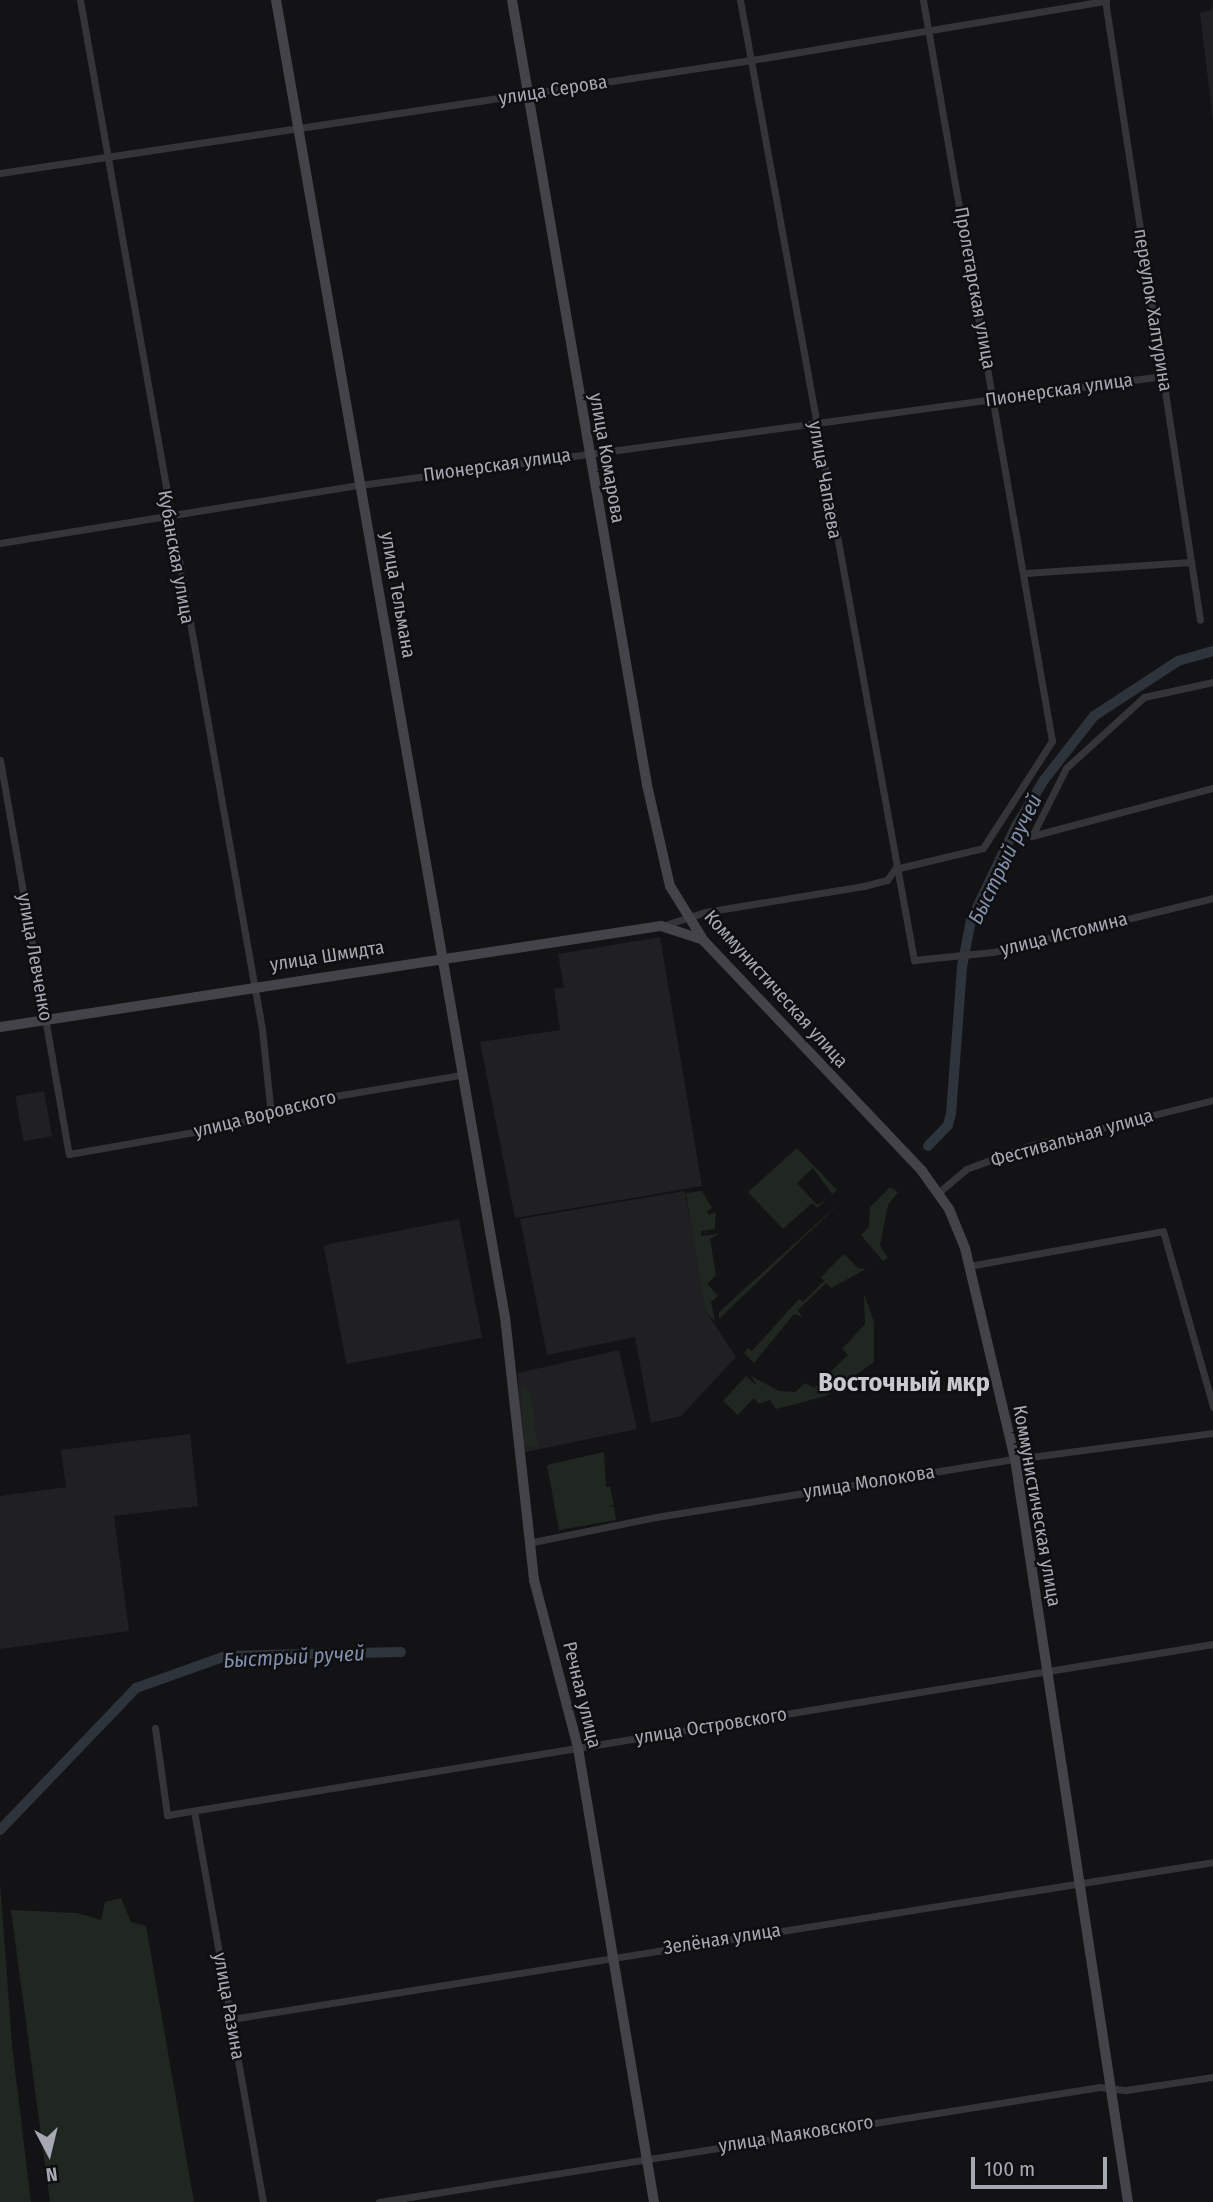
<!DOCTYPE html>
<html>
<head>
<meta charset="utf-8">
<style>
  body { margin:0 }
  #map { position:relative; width:1213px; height:2202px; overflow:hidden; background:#131315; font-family:"Fira Sans Condensed",sans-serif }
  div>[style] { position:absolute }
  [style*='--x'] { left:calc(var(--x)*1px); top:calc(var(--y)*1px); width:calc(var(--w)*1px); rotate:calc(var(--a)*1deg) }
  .built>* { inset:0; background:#201f22; transform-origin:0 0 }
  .green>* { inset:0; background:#202721 }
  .canal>* { height:10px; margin:-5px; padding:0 5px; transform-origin:5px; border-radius:5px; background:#2e343c }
  .street>* { height:7px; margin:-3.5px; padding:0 3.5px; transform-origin:3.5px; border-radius:3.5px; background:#353539 }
  .secondary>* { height:10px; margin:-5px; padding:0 5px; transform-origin:5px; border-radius:5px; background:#434349 }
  span { translate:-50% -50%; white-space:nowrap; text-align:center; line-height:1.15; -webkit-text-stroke:5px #0f0e10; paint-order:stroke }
  .street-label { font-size:19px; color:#a6a8b4 }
  .water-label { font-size:21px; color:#8090ac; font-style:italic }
  .district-label { font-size:26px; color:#c7c8d0; font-weight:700 }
  .north { position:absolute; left:14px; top:2118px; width:70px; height:70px; -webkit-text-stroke:5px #0f0e10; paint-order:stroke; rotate:173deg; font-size:19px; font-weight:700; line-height:28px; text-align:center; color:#a6a8b4 }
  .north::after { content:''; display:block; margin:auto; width:24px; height:32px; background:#a6a8b4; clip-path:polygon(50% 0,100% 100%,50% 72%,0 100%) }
  .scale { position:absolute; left:971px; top:2157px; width:136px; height:32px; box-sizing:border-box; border:4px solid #a6a8b4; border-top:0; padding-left:9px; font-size:21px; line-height:24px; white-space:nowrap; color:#a6a8b4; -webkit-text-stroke:5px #0f0e10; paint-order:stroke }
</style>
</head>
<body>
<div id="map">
  <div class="built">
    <div style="clip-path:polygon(1213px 0,1213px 121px,1200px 13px,1212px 10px)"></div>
    <div style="clip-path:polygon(660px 937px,702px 1186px,515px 1218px,480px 1042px,560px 1030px,554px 989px,564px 987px,558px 954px)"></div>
    <div style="left:44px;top:1091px;width:46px;height:29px;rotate:80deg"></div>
    <div style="clip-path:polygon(685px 1191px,707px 1313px,736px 1357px,681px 1416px,651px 1423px,635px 1337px,547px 1355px,520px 1219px)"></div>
    <div style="left:459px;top:1219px;width:121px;height:138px;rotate:79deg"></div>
    <div style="clip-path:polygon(619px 1350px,637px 1429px,521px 1453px,518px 1373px)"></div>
    <div style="clip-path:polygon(190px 1434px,198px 1506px,114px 1516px,129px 1631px,0 1649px,0 1496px,66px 1487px,61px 1450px)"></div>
  </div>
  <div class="green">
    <div style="clip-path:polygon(797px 1148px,837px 1190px,832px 1194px,813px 1168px,797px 1183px,817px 1205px,826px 1200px,817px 1208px,812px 1203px,783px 1229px,748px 1192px)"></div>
    <div style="clip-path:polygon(890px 1187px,898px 1192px,888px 1205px,880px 1245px,888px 1258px,883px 1261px,861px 1235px,869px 1227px,870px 1207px)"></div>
    <div style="clip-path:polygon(702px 1191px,712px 1208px,707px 1211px,709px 1215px,716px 1212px,715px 1229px,701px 1231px,701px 1236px,719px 1234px,710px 1239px,716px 1275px,707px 1284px,718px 1296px,711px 1302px,715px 1321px,706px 1312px,686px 1193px)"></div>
    <div style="clip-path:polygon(846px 1197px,719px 1319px,719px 1312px)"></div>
    <div style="clip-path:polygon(844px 1254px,858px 1268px,866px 1269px,831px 1288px,826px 1283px,798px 1310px,802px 1317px,794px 1314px,754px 1363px,744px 1353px,748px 1348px,752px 1351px,799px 1299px,803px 1302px,824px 1281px,821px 1277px)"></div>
    <div style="clip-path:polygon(864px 1294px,874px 1322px,874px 1362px,826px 1396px,776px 1409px,770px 1400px,759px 1404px,754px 1398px,738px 1415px,723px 1401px,746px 1376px,757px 1386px,751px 1376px,779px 1391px,795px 1392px,805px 1383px,814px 1388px,848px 1355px,842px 1349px,865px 1324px)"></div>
    <div style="clip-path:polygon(521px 1386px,530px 1392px,538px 1448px,524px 1444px)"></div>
    <div style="clip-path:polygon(604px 1452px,606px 1487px,610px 1487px,614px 1505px,609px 1506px,614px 1507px,616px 1520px,559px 1530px,547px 1465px)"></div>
    <div style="clip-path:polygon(0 1882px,12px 2045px,31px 2202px,0 2202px)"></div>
    <div style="clip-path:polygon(121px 1898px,131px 1922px,146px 1926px,194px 2202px,50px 2202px,11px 1910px,77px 1913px,101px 1920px,105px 1902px)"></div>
  </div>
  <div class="canal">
    <div style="--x:928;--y:1146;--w:29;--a:-46"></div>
    <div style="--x:948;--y:1125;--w:11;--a:-75"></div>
    <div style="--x:951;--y:1114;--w:147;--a:-85.7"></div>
    <div style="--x:962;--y:967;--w:48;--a:-79.2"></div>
    <div style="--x:971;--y:920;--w:104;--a:-64.4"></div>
    <div style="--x:1016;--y:826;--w:54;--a:-58.7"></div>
    <div style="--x:1044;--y:780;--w:81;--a:-52"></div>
    <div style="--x:1094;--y:716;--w:100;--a:-33.2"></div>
    <div style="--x:1178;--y:661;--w:36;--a:-16"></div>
    <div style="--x:0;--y:1830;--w:197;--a:-46.2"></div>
    <div style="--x:136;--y:1688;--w:96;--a:-19.6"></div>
    <div style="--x:226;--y:1656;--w:175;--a:-1.3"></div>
  </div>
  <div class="street">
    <div style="--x:80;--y:0;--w:1045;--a:79.97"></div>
    <div style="--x:262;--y:1029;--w:85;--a:84"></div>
    <div style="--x:740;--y:0;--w:976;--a:79.73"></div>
    <div style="--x:914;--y:960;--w:79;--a:-5.8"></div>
    <div style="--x:993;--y:952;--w:227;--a:-13.8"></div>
    <div style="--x:1105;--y:0;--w:627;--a:81.29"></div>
    <div style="--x:0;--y:173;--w:760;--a:-8.55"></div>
    <div style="--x:752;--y:60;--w:359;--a:-9.5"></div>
    <div style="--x:0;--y:543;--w:365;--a:-9.2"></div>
    <div style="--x:360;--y:485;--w:810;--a:-7.73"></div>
    <div style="--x:1025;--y:573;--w:166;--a:-3.8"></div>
    <div style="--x:0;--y:760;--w:400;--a:80.1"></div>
    <div style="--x:69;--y:1154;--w:160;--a:-10"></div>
    <div style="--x:227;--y:1126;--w:112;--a:-15.5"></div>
    <div style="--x:335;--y:1096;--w:128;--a:-9.5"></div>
    <div style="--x:1032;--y:836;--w:76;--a:-63.4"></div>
    <div style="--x:1066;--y:768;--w:105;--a:-42.3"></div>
    <div style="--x:1144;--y:697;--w:71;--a:-12.3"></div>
    <div style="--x:1032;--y:836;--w:187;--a:-14.9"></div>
    <div style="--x:662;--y:926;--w:45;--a:-18"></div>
    <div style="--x:705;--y:912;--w:161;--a:-9.3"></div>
    <div style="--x:864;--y:886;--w:24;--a:-15"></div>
    <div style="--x:887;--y:880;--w:14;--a:-54"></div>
    <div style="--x:895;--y:869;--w:90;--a:-13.4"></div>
    <div style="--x:983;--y:848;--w:127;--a:-57.2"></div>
    <div style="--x:1052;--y:741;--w:752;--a:-99.88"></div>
    <div style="--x:939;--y:1192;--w:35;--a:-40"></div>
    <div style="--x:966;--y:1169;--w:67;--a:-20.1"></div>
    <div style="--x:1029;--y:1146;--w:190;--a:-14"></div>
    <div style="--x:969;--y:1266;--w:197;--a:-10.2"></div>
    <div style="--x:1163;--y:1231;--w:183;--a:74.1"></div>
    <div style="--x:528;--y:1543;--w:131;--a:-11.5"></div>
    <div style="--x:656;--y:1517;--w:364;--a:-9.2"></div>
    <div style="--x:1015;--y:1459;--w:200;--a:-7.5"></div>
    <div style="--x:155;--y:1728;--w:88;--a:82.1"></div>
    <div style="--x:167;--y:1815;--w:1060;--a:-9.28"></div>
    <div style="--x:194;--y:1811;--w:397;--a:80"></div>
    <div style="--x:232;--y:2019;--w:993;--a:-9.09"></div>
    <div style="--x:379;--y:2202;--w:730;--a:-9.06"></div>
    <div style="--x:1100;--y:2087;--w:26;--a:7"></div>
    <div style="--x:1126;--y:2090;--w:88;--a:-8.5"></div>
  </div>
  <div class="secondary">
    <div style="--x:276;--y:0;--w:1337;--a:80.14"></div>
    <div style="--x:505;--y:1317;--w:265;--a:83.7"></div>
    <div style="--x:534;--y:1580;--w:174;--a:75.3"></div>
    <div style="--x:578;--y:1748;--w:460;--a:80.5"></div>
    <div style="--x:512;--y:0;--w:797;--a:80.24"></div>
    <div style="--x:647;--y:785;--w:104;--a:77.2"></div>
    <div style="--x:670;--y:886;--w:65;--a:58.3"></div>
    <div style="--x:704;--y:941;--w:317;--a:46.5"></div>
    <div style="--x:922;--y:1171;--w:47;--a:54.6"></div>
    <div style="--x:949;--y:1209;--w:42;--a:67.7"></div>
    <div style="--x:965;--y:1248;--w:217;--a:76.7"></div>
    <div style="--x:1015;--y:1459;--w:752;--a:81.35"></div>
    <div style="--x:0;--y:1027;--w:669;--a:-8.69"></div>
    <div style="--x:661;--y:926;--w:42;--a:18"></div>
  </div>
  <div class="street-label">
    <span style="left:553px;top:90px;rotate:-9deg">улица Серова</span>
    <span style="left:975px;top:288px;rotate:80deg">Пролетарская улица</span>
    <span style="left:1153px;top:310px;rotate:81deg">переулок Халтурина</span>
    <span style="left:1059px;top:390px;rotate:-8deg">Пионерская улица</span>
    <span style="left:607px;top:458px;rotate:80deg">улица Комарова</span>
    <span style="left:497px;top:465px;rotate:-8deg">Пионерская улица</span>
    <span style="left:825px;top:480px;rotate:80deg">улица Чапаева</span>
    <span style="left:176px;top:557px;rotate:80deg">Кубанская улица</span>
    <span style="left:398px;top:595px;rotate:80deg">улица Тельмана</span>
    <span style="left:1064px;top:934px;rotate:-14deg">улица Истомина</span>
    <span style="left:327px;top:956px;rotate:-9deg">улица Шмидта</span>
    <span style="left:35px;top:957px;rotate:80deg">улица Левченко</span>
    <span style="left:776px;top:989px;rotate:48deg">Коммунистическая улица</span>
    <span style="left:265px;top:1114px;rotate:-14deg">улица Воровского</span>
    <span style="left:1072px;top:1138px;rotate:-16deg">Фестивальная улица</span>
    <span style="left:869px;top:1482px;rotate:-9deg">улица Молокова</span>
    <span style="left:1037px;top:1506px;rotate:80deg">Коммунистическая улица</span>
    <span style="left:582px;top:1695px;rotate:76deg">Речная улица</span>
    <span style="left:711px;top:1726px;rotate:-9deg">улица Островского</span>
    <span style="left:722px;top:1939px;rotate:-9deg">Зелёная улица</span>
    <span style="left:229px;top:2006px;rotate:80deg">улица Разина</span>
    <span style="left:796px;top:2134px;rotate:-9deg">улица Маяковского</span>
  </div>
  <div class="water-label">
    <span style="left:1005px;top:859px;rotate:-64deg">Быстрый ручей</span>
    <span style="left:294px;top:1657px;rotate:-3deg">Быстрый ручей</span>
  </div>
  <div class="district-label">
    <span style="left:904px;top:1383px">Восточный мкр</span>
  </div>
  <div class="north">N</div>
  <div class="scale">100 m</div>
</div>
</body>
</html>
